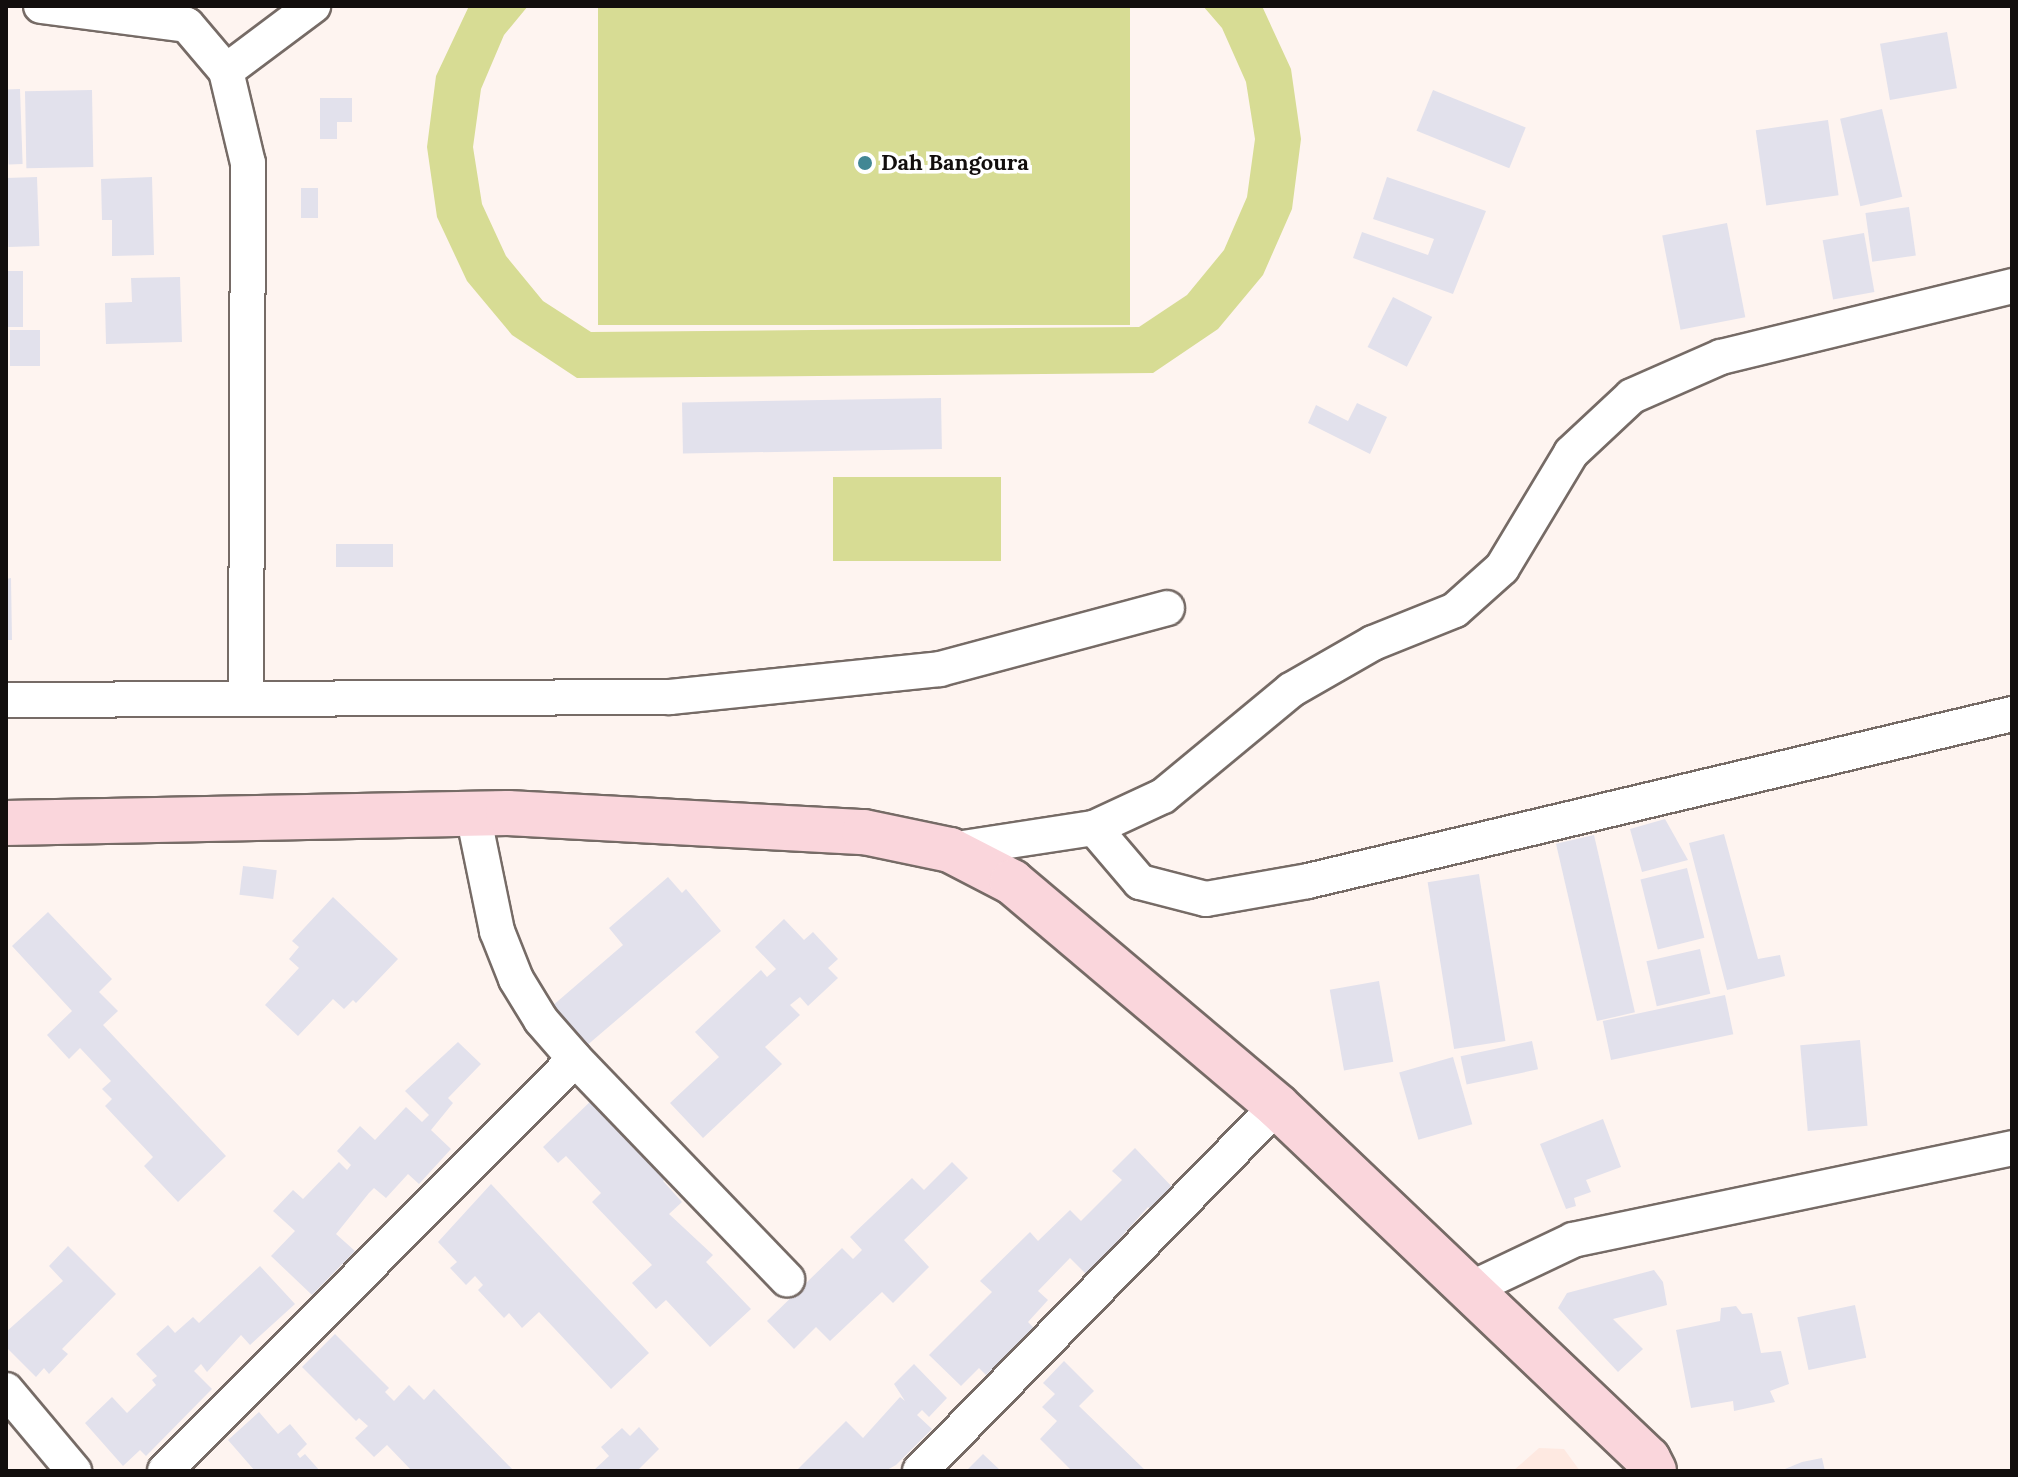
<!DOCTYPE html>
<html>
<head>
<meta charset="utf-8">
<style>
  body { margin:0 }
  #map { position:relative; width:2018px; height:1477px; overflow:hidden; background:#fef4f0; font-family:Lora,serif }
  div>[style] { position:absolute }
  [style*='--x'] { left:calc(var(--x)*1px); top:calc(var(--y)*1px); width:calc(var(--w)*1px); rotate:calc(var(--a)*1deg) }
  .built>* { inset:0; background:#fee9e1 }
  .green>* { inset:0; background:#d7dc94; transform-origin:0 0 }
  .building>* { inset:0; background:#e2e1ec; transform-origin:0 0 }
  .roads { filter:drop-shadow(2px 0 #766b66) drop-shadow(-2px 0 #766b66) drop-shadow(0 2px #766b66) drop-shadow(0 -2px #766b66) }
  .street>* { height:34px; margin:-17px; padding:0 17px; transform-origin:17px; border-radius:17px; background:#fff }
  .secondary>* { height:44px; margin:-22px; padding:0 22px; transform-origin:22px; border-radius:22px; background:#fad6dc }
  .dots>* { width:22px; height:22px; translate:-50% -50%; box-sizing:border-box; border:4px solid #fff; border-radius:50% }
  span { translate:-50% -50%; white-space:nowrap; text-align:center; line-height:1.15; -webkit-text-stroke:7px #fff; paint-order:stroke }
  .poi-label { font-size:22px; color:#120e0d; font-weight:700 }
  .left { translate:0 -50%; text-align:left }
  .frame { position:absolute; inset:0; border:8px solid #120e0d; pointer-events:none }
</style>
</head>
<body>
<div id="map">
  <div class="built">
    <div style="clip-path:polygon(1539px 1448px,1564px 1449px,1580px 1471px,1513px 1471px)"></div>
  </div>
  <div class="green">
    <div style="clip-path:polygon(469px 6px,528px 6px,504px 35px,481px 89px,473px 147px,482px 204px,506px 256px,543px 301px,591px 332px,1139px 327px,1187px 295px,1224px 250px,1247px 197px,1255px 139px,1246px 82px,1222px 28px,1203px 6px,1262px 6px,1291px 69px,1301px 139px,1292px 209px,1263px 275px,1218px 329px,1153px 373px,577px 378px,512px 335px,467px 281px,437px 217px,427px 147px,436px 76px)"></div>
    <div style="left:598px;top:6px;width:532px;height:319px"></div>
    <div style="left:1001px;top:477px;width:84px;height:168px;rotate:90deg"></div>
  </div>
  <div class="building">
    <div style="left:1947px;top:32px;width:57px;height:68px;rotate:80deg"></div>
    <div style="left:20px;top:89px;width:75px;height:14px;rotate:88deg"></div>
    <div style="left:92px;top:90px;width:77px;height:67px;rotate:89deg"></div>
    <div style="left:1433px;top:90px;width:100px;height:44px;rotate:22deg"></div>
    <div style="clip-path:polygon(320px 98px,352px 98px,352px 122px,337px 122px,337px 139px,320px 139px)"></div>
    <div style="left:1882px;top:109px;width:90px;height:43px;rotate:77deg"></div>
    <div style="left:1828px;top:120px;width:76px;height:73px;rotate:82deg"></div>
    <div style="left:37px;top:177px;width:69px;height:31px;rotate:88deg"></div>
    <div style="clip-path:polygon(152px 177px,154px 255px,112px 256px,112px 220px,102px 220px,101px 179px)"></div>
    <div style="clip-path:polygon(1387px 177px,1486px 211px,1453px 294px,1353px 258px,1362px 232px,1428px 255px,1434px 239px,1373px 219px)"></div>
    <div style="left:318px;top:188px;width:30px;height:17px;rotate:90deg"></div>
    <div style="left:1909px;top:207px;width:49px;height:44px;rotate:82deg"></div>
    <div style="left:1727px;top:223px;width:96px;height:66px;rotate:79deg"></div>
    <div style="left:1864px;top:233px;width:60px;height:42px;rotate:80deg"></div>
    <div style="left:6px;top:271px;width:17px;height:56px"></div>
    <div style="clip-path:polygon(180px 277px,182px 342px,106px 344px,105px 303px,132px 302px,131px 278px)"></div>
    <div style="left:1393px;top:297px;width:44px;height:56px;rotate:27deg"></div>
    <div style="left:40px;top:330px;width:36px;height:30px;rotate:90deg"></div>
    <div style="left:941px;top:398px;width:51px;height:259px;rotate:89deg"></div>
    <div style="clip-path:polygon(1357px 403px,1387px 417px,1370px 454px,1308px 423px,1316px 405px,1348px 421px)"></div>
    <div style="left:336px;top:544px;width:57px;height:23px"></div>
    <div style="clip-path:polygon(11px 578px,12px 640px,6px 640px,6px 579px)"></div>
    <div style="clip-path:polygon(1665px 819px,1688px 860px,1642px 872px,1630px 829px)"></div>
    <div style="clip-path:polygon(1724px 834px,1758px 959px,1780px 955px,1785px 976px,1727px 990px,1689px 843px)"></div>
    <div style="left:1594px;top:835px;width:182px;height:39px;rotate:77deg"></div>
    <div style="left:243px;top:866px;width:34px;height:29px;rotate:7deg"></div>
    <div style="left:1687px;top:868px;width:72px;height:48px;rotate:76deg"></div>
    <div style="left:1479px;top:874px;width:169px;height:52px;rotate:81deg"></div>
    <div style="clip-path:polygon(668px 877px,682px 893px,686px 889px,721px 931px,585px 1047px,551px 1007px,623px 945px,609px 928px)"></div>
    <div style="clip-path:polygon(333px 897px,398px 959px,356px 1003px,353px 1000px,344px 1009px,333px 999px,298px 1036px,265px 1005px,299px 968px,289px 959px,299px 947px,292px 941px)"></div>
    <div style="clip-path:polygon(48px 912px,112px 979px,99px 992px,118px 1011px,103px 1025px,226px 1156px,178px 1202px,144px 1166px,153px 1157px,105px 1106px,112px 1099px,102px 1089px,111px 1081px,80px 1048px,69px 1059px,47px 1035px,72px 1011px,12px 946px)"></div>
    <div style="clip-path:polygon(784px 919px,804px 940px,813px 932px,838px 959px,828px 968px,838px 978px,808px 1006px,800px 997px,790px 1005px,800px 1015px,765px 1047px,782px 1064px,703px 1138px,670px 1103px,719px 1057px,695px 1032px,761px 970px,767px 977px,776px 969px,755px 947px)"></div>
    <div style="left:1700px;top:949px;width:46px;height:55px;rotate:77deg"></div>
    <div style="left:1379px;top:981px;width:82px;height:50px;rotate:80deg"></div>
    <div style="left:1725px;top:995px;width:40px;height:125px;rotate:78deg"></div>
    <div style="left:1860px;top:1040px;width:86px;height:60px;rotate:85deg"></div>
    <div style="left:1532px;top:1041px;width:29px;height:73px;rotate:78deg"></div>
    <div style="clip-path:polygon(458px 1042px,481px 1064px,448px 1098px,453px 1103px,431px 1130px,451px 1149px,419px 1184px,408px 1174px,386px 1198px,374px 1188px,369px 1193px,336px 1234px,355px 1251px,312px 1295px,271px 1256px,295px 1231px,273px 1211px,293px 1190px,303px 1199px,339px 1162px,347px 1170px,351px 1165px,337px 1151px,360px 1126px,375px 1140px,406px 1107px,422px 1122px,429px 1115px,405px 1091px)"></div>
    <div style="left:1453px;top:1057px;width:70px;height:56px;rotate:74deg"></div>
    <div style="clip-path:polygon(594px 1098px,668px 1177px,663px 1181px,682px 1202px,669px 1214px,713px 1255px,706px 1262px,751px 1309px,710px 1347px,666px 1300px,656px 1309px,632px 1283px,652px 1265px,592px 1202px,601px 1193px,566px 1156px,558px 1163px,543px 1147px)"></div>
    <div style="clip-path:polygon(1603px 1119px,1621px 1167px,1586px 1180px,1591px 1192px,1574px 1198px,1576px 1206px,1566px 1209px,1540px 1144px)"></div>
    <div style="clip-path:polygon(1135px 1148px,1176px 1191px,1154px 1213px,1148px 1207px,1087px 1275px,1070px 1258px,1038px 1291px,1048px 1300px,1028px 1322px,1034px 1328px,986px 1375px,979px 1368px,961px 1386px,929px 1355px,992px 1292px,980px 1281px,1030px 1232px,1038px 1241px,1070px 1210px,1081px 1221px,1122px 1180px,1112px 1171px)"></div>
    <div style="clip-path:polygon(952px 1162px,968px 1178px,904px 1240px,929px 1267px,893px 1303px,882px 1292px,830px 1341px,816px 1327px,794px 1349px,767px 1321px,842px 1248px,853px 1259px,862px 1250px,850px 1237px,912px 1178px,924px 1190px)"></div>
    <div style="clip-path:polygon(491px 1184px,649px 1353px,611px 1389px,539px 1312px,522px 1328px,509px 1313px,504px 1318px,478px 1290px,483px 1285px,475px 1276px,466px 1285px,450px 1268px,457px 1262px,438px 1242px)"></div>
    <div style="clip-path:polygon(68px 1246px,116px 1294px,62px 1349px,68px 1354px,49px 1374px,44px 1368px,36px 1377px,6px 1347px,6px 1332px,63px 1281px,49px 1266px)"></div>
    <div style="clip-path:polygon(260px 1266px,295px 1304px,250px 1345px,241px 1335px,207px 1372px,201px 1364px,194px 1371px,212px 1389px,146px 1456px,140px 1450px,123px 1466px,85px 1423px,112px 1397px,127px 1413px,156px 1385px,152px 1380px,157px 1376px,136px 1354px,168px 1325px,175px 1333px,193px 1317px,199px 1323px)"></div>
    <div style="clip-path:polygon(1654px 1270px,1663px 1282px,1667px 1305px,1613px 1319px,1643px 1349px,1618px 1372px,1558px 1308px,1567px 1293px)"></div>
    <div style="left:1855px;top:1305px;width:54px;height:59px;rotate:78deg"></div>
    <div style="clip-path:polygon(1736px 1306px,1742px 1314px,1752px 1313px,1761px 1353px,1781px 1351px,1789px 1384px,1770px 1391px,1775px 1402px,1734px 1411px,1733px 1401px,1691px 1408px,1676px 1330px,1720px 1321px,1721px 1308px)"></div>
    <div style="clip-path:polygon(335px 1334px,389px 1388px,385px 1392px,394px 1401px,409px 1385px,424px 1400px,434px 1389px,514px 1471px,412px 1471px,387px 1445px,374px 1457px,355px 1438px,368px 1426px,359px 1418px,356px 1421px,302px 1367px)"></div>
    <div style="clip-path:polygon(1064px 1361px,1094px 1391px,1079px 1406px,1146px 1471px,1072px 1471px,1040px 1439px,1057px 1421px,1042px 1407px,1055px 1394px,1043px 1383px)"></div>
    <div style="clip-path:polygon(914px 1364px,947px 1398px,929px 1417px,922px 1410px,917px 1415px,932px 1429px,896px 1465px,885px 1471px,796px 1471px,846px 1421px,863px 1438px,900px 1397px,905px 1401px,894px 1384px)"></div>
    <div style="clip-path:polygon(259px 1412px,278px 1434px,290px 1424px,307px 1444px,297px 1454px,300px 1458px,305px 1454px,320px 1471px,255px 1471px,228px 1440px)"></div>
    <div style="clip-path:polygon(639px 1427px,659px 1449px,637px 1471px,593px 1471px,609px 1456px,601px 1447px,622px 1428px,630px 1436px)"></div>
    <div style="clip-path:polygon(983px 1454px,1001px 1471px,966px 1471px)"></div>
    <div style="clip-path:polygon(1822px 1458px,1825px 1471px,1780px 1471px,1802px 1462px)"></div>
  </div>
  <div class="roads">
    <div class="street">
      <div style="--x:41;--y:6;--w:147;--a:7.4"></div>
      <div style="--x:187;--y:25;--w:60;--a:49.7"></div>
      <div style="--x:226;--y:71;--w:95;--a:76.6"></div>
      <div style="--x:248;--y:163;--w:536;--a:90.21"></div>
      <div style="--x:226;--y:71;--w:109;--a:-36.8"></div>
      <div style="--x:6;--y:700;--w:664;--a:-0.26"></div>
      <div style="--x:670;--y:697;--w:271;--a:-5.9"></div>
      <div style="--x:940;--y:669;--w:235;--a:-15"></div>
      <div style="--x:1094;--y:828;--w:71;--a:49.6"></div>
      <div style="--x:1140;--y:882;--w:68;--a:14.4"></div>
      <div style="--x:1206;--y:899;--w:104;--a:-10"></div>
      <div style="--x:1308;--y:881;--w:724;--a:-13.34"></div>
      <div style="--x:950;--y:850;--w:146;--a:-8.7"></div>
      <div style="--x:1094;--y:828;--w:76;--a:-24.9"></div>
      <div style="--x:1163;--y:796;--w:166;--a:-39.6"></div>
      <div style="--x:1291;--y:690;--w:95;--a:-29.8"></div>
      <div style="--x:1373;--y:643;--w:88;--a:-21.9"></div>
      <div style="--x:1455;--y:610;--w:63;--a:-41.8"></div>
      <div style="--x:1502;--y:568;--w:134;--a:-59"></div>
      <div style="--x:1571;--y:453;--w:83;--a:-43.1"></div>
      <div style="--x:1632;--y:396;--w:97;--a:-23.7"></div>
      <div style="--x:1721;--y:357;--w:300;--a:-13.7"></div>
      <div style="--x:575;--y:1059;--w:306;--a:46.1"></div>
      <div style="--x:1470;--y:1289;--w:114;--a:-25.4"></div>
      <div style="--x:1573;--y:1240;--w:449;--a:-11.8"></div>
      <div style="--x:6;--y:1390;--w:106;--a:50"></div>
      <div style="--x:165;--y:1471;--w:581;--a:-45.14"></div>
      <div style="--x:575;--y:1059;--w:52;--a:-131.1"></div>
      <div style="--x:541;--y:1020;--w:48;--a:-121.4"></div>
      <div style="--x:516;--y:979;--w:52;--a:-111.6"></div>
      <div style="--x:497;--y:931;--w:119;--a:-101.6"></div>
      <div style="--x:920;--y:1471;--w:511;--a:-45.63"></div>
    </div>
    <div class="secondary">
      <div style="--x:6;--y:823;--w:502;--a:-1.14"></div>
      <div style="--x:508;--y:813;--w:357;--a:3.1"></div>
      <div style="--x:864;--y:832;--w:88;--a:11.8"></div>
      <div style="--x:950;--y:850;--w:70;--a:27.3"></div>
      <div style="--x:1012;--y:882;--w:347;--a:40.2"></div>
      <div style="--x:1277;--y:1106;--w:512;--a:43.58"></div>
      <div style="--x:1648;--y:1459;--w:13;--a:63"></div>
    </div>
  </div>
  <div class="dots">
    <div style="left:865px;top:163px;background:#428794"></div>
  </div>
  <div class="poi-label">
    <span class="left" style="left:881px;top:163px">Dah Bangoura</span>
  </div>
  <div class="frame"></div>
</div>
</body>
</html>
